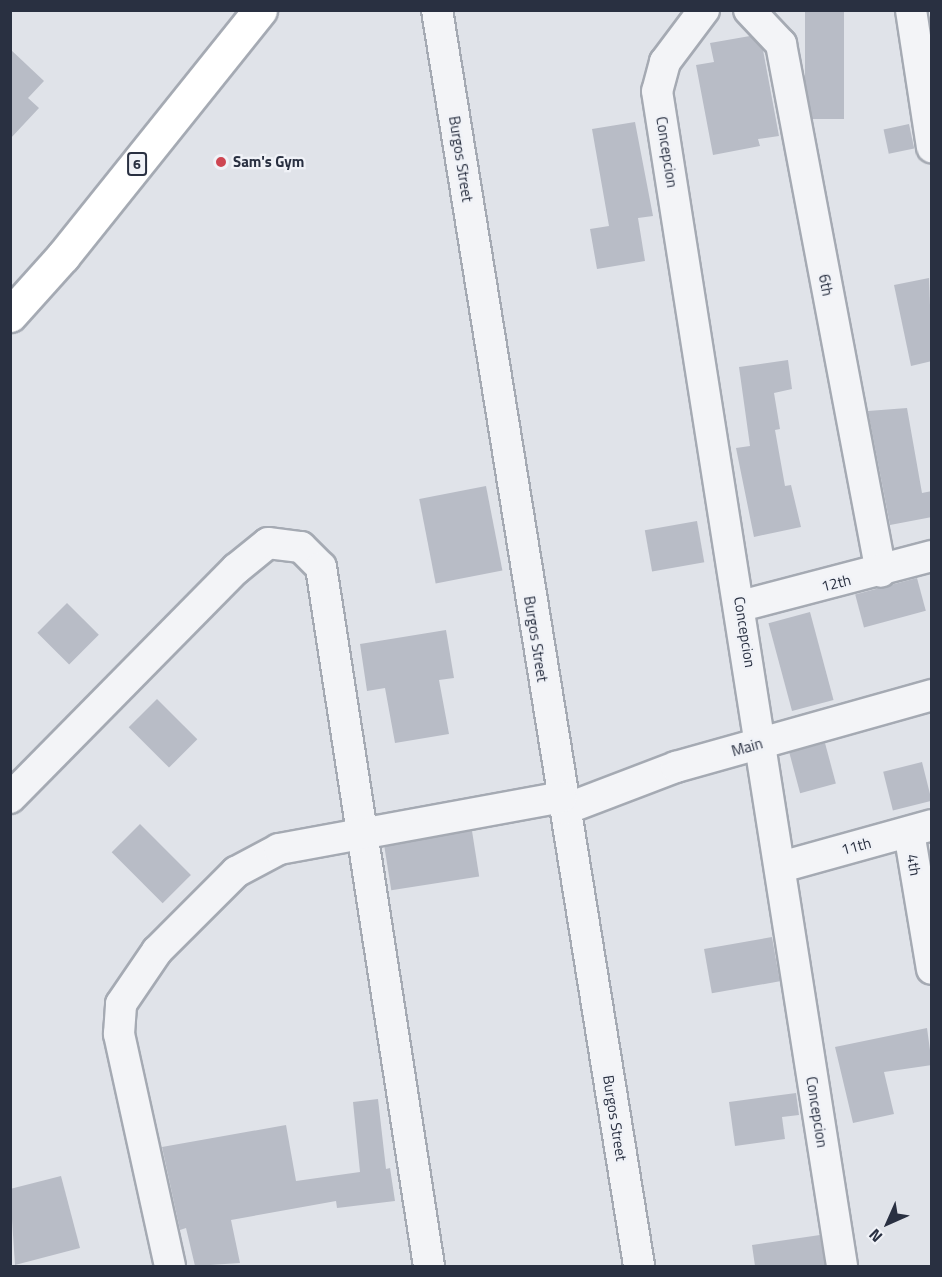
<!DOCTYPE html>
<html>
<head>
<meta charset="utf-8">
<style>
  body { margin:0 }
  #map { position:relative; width:942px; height:1277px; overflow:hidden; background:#e0e3e9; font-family:"Titillium Web",sans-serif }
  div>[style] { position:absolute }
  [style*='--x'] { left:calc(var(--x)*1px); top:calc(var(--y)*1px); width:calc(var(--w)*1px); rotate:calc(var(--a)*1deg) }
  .building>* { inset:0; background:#b8bcc6; transform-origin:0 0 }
  .roads { filter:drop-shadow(2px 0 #a5aab3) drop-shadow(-2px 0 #a5aab3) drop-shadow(0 2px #a5aab3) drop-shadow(0 -2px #a5aab3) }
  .minor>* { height:30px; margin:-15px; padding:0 15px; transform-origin:15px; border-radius:15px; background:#f3f4f7 }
  .highway>* { height:33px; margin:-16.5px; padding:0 16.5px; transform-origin:16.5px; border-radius:16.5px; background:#fff }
  .dots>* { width:16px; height:16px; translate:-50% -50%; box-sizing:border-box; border:3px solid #f0f2f7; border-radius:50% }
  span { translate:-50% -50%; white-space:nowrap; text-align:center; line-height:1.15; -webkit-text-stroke:4.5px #f0f2f7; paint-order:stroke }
  .shield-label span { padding:2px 4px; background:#f0f2f7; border:2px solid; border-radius:4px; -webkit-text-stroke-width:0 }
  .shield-label { font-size:14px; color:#293041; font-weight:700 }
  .street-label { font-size:15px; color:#293041 }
  .poi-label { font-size:15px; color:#293041; font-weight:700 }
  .left { translate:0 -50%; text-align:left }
  .frame { position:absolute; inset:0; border:12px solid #293041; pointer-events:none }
  .north { position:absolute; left:858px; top:1193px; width:60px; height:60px; -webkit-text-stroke:4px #f0f2f7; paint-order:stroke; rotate:225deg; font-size:16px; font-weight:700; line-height:24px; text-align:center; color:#293041 }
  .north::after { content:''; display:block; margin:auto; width:21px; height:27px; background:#293041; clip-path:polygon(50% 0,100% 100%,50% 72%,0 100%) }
</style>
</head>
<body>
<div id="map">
  <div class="building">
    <div style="left:805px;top:10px;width:39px;height:109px"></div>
    <div style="clip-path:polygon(750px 36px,763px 50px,779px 136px,758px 139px,760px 146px,713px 155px,696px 65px,714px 62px,710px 43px)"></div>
    <div style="clip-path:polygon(10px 49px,44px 81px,28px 98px,39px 108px,10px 139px)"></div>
    <div style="clip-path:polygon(635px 122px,653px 216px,638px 218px,645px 261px,597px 269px,590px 229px,609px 226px,592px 129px)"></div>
    <div style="left:909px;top:124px;width:25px;height:26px;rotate:78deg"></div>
    <div style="clip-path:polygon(929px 278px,932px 361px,911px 366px,894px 285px)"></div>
    <div style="clip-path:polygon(788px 360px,792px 389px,774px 393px,780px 429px,775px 430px,785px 486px,791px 485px,801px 527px,754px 537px,736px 448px,750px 446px,739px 367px)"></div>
    <div style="clip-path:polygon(907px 408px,922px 493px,932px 491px,932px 517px,890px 525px,868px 411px)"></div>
    <div style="left:486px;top:486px;width:86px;height:68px;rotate:79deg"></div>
    <div style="left:697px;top:521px;width:42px;height:53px;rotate:80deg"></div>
    <div style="left:917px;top:578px;width:34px;height:64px;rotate:75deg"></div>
    <div style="left:67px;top:603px;width:45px;height:42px;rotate:45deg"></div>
    <div style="left:810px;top:612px;width:91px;height:43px;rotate:75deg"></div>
    <div style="clip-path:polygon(446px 630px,454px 678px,439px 680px,449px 734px,395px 743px,385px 688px,367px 691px,360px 644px)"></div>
    <div style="left:157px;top:699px;width:57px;height:40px;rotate:45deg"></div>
    <div style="left:825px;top:743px;width:42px;height:37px;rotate:75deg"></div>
    <div style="left:922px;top:762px;width:40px;height:40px;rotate:76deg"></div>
    <div style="left:140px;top:824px;width:72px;height:40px;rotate:45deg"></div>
    <div style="left:472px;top:831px;width:46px;height:89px;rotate:81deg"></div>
    <div style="left:772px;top:937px;width:45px;height:69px;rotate:80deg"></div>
    <div style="clip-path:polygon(927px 1028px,932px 1065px,884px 1072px,894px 1114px,853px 1123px,835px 1047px)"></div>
    <div style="clip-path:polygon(796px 1093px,799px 1115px,782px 1117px,785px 1139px,735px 1146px,729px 1102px)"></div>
    <div style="clip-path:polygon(378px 1099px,386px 1169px,390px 1168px,395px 1201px,337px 1208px,336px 1201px,231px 1220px,240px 1263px,195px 1266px,186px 1228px,180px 1230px,162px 1147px,286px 1125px,296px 1181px,360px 1172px,353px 1102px)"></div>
    <div style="clip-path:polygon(61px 1176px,80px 1248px,15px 1265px,10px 1189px)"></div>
    <div style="clip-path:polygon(820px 1235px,825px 1266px,755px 1266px,752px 1245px)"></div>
  </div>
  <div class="roads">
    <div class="minor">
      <div style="--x:437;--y:10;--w:1272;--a:80.86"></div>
      <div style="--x:704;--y:10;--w:65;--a:126.9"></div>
      <div style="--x:665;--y:62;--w:30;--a:105"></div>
      <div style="--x:657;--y:91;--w:1189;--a:81.05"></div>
      <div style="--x:749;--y:10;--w:47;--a:46.7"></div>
      <div style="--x:781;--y:44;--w:537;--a:79.28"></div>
      <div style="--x:911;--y:10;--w:139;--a:81.3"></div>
      <div style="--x:741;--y:606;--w:197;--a:-14.7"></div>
      <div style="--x:10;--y:798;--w:322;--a:-45.4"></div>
      <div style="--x:236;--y:569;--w:41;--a:-39.1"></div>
      <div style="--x:268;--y:543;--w:33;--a:7"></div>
      <div style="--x:301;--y:547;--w:28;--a:45"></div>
      <div style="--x:321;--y:567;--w:707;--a:81.22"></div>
      <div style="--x:566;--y:809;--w:118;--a:-20.9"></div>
      <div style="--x:676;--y:767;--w:266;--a:-15.7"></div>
      <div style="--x:909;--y:832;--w:139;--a:80.5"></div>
      <div style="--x:781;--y:867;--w:157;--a:-15.5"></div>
      <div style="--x:170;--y:1266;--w:238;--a:-102.4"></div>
      <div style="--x:119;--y:1034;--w:30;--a:-86"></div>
      <div style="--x:121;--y:1004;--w:64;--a:-55.8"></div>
      <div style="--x:157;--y:951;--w:112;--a:-45"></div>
      <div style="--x:236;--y:872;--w:49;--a:-28.1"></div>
      <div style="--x:279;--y:849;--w:287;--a:-10.4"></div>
    </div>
    <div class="highway">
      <div style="--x:10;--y:315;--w:79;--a:-48.1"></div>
      <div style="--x:63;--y:256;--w:315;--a:-51.3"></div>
    </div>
  </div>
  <div class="dots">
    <div style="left:221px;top:162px;background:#ce4652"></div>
  </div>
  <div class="shield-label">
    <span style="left:137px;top:164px">6</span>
  </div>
  <div class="street-label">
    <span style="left:667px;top:152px;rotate:81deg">Concepcion</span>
    <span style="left:461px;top:159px;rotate:81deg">Burgos Street</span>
    <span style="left:826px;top:285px;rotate:79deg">6th</span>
    <span style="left:836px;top:583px;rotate:-14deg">12th</span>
    <span style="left:745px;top:632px;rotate:81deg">Concepcion</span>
    <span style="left:536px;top:639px;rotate:81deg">Burgos Street</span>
    <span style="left:747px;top:747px;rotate:-16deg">Main</span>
    <span style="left:856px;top:846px;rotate:-15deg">11th</span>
    <span style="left:914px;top:865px;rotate:81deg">4th</span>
    <span style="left:817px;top:1112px;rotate:81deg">Concepcion</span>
    <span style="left:615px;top:1118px;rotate:81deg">Burgos Street</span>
  </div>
  <div class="poi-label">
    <span class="left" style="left:233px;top:162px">Sam's Gym</span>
  </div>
  <div class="frame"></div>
  <div class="north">N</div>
</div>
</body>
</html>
